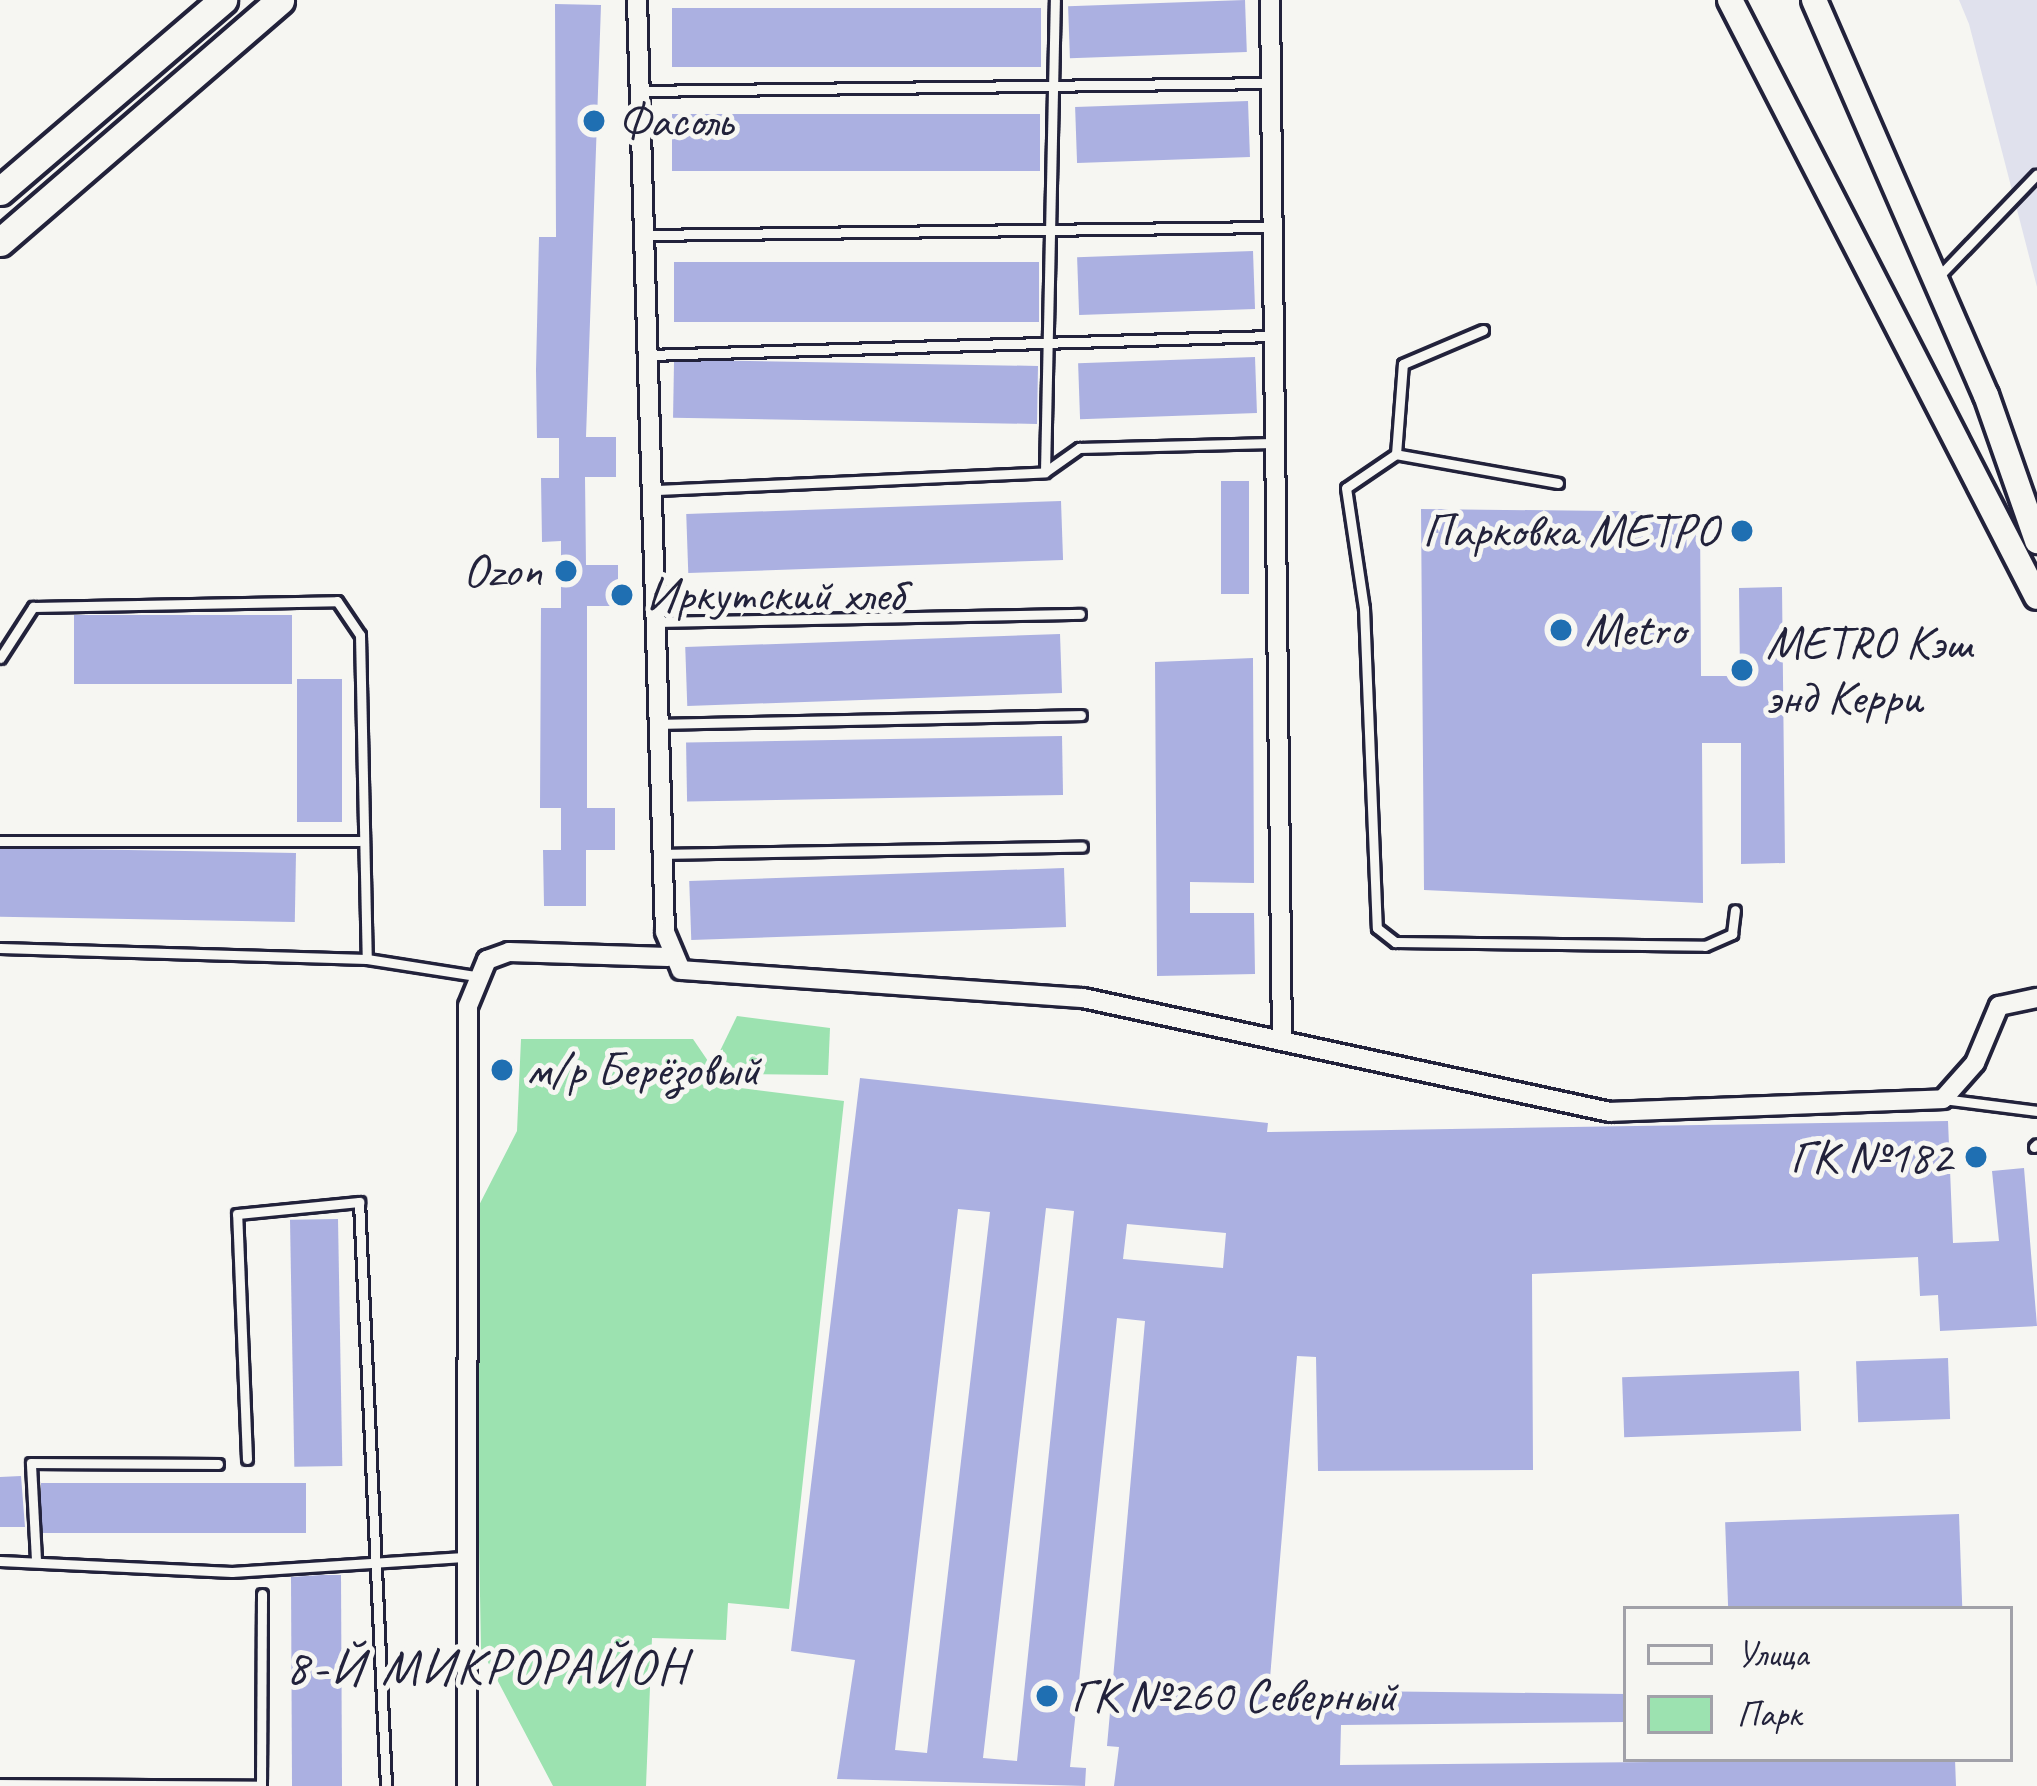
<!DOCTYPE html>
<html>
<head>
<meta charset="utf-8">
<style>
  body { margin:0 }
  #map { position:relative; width:2037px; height:1786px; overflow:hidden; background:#f6f6f2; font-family:Caveat,sans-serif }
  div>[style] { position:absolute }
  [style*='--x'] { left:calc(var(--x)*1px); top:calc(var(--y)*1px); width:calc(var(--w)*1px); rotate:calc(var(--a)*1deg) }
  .built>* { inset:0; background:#e0e1ed }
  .green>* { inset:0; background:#9ce2b0 }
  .building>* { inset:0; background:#abb0e1; transform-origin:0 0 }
  .roads { filter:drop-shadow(3px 0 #22223b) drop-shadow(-3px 0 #22223b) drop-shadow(0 3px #22223b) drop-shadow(0 -3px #22223b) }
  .service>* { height:9px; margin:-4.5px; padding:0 4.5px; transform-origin:4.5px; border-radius:4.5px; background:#f6f6f2 }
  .minor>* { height:18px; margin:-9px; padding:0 9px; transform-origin:9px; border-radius:9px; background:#f6f6f2 }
  .secondary>* { height:24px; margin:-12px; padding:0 12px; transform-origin:12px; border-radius:12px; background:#f6f6f2 }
  .primary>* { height:27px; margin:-13.5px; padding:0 13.5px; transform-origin:13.5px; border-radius:13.5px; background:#f6f6f2 }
  .dots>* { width:33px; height:33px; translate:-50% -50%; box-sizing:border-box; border:6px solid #f6f6f2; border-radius:50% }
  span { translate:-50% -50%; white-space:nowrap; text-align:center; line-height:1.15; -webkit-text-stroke:10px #f6f6f2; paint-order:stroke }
  .poi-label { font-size:48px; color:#22223b }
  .left { translate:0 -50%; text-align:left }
  .right { translate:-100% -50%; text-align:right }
  .neighbourhood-label { font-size:51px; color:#22223b; letter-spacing:3px }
  .legend { position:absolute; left:1623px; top:1606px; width:390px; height:156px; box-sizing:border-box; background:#f6f6f2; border:3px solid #a1a1a9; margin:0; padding:15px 21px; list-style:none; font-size:36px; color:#22223b }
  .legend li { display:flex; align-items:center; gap:24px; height:60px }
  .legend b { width:60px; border:3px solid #a1a1a9 }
</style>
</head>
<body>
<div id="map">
  <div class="built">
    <div style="clip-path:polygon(1959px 0,2037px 0,2037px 287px,1969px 24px)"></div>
  </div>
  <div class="green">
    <div style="clip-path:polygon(737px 1016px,830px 1028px,828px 1075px,733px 1074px,719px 1053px)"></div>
    <div style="clip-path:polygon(521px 1039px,693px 1039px,725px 1086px,844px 1101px,789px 1609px,728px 1603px,726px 1640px,652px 1638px,646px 1786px,553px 1786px,481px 1649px,473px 1217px,517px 1131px)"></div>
  </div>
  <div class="building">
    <div style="left:1245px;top:0;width:52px;height:177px;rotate:88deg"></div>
    <div style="clip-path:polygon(555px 4px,601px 5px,586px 437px,616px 437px,616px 477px,585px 477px,586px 565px,618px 565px,618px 606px,587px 606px,587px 808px,615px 808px,615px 850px,586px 850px,586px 906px,544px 906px,543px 850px,561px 850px,561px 808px,540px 808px,541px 608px,561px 608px,561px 541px,542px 542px,541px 478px,559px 478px,559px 438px,537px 438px,536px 370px,539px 237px,556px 237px)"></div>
    <div style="left:672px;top:8px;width:369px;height:59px"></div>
    <div style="left:1248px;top:101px;width:56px;height:173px;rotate:88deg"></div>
    <div style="left:1040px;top:114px;width:57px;height:368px;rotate:90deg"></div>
    <div style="left:1253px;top:251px;width:58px;height:176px;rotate:88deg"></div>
    <div style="left:674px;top:262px;width:365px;height:60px"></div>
    <div style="left:1255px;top:357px;width:56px;height:177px;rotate:88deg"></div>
    <div style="left:1038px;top:366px;width:58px;height:364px;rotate:91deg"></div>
    <div style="left:1249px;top:481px;width:113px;height:28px;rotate:90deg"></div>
    <div style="left:1061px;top:501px;width:59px;height:375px;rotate:88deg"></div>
    <div style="clip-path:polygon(1421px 509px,1700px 512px,1701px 676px,1740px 676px,1739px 588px,1782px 587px,1785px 863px,1741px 864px,1741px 743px,1702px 743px,1703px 903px,1424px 890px)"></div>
    <div style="left:74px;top:615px;width:218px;height:69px"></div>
    <div style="left:1060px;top:634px;width:59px;height:375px;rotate:88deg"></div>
    <div style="clip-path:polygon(1253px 658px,1254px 883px,1190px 882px,1190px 913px,1254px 913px,1255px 974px,1157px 976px,1155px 662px)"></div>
    <div style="left:297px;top:679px;width:45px;height:143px"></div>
    <div style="left:1062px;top:736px;width:59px;height:376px;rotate:89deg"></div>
    <div style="left:296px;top:853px;width:69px;height:296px;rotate:91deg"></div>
    <div style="left:1064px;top:868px;width:59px;height:375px;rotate:88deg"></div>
    <div style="clip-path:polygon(evenodd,860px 1078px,1268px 1123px,1267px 1132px,1948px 1121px,1953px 1243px,1999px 1241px,1992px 1171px,2024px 1168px,2037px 1326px,1940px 1331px,1938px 1295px,1920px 1296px,1918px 1257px,1532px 1274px,1533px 1470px,1318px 1471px,1316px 1357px,1297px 1356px,1269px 1690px,1626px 1694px,1626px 1722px,1341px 1725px,1340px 1765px,1955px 1759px,1956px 1786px,1114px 1786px,1119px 1747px,1107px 1746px,1145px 1321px,1117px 1318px,1070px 1767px,1086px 1768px,1085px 1786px,837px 1779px,855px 1660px,791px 1651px,860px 1078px,1046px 1208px,1074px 1211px,1017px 1761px,983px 1758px,1046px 1208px,860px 1078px,958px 1209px,990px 1212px,927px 1753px,895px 1750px,958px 1209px,860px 1078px,1127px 1224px,1226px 1233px,1223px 1268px,1123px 1259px,1127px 1224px)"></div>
    <div style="left:338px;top:1219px;width:247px;height:48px;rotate:89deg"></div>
    <div style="left:1948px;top:1358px;width:61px;height:92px;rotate:88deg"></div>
    <div style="left:1799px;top:1371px;width:60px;height:177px;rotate:88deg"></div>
    <div style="clip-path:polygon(21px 1476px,25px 1527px,0 1527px,0 1477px)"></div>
    <div style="left:306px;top:1483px;width:50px;height:265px;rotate:90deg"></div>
    <div style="left:1959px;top:1514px;width:95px;height:234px;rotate:88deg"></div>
    <div style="clip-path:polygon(322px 1575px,341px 1575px,342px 1786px,292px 1786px,291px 1577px)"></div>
  </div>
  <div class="roads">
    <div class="service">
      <div style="--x:638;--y:91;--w:633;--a:-0.72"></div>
      <div style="--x:645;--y:235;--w:625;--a:-0.73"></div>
      <div style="--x:1939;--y:276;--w:141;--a:-46.1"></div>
      <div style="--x:649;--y:355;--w:622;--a:-1.75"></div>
      <div style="--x:1396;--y:454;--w:90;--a:-85.6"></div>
      <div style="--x:1403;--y:364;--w:87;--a:-23"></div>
      <div style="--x:1045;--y:472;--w:472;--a:-88.8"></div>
      <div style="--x:1558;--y:483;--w:165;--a:-169.9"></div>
      <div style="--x:1396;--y:454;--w:60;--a:145.8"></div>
      <div style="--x:1346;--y:488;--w:121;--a:81.5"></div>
      <div style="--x:1364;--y:608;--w:320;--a:87.7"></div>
      <div style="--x:1377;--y:928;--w:23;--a:38"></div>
      <div style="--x:1395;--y:942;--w:310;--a:0.7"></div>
      <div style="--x:1705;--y:946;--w:30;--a:-24"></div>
      <div style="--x:1732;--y:934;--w:24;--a:-83"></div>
      <div style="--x:656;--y:490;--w:389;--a:-2.6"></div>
      <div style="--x:1045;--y:472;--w:42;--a:-35.2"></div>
      <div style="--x:1079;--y:448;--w:193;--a:-1.5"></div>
      <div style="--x:660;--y:622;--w:420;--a:-1.1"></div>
      <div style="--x:0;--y:658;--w:61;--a:-57.1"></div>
      <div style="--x:33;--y:607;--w:304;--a:-1.1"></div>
      <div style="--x:337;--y:601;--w:41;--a:55.9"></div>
      <div style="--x:360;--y:635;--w:324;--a:88.8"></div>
      <div style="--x:660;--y:724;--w:421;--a:-1.2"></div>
      <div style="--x:0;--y:841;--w:359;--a:0"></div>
      <div style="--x:663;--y:854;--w:419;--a:-1"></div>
      <div style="--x:0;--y:948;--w:367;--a:1.7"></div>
      <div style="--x:367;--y:959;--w:109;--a:8.9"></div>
      <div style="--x:1943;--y:1099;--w:95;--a:7.3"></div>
      <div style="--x:2034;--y:1147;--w:4;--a:-45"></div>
      <div style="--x:247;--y:1459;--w:245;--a:-92.3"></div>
      <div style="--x:237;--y:1214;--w:123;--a:-5.6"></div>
      <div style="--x:359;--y:1202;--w:585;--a:87.35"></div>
      <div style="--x:36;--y:1560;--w:97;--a:-93"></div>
      <div style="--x:31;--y:1463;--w:187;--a:0.3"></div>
      <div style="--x:0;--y:1561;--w:232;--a:2.7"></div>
      <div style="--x:232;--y:1572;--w:232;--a:-3.7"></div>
      <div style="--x:0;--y:1784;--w:261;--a:0.4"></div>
      <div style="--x:261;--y:1786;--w:192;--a:-89.7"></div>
    </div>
    <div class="minor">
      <div style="--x:637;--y:0;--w:932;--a:88.28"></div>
      <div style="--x:665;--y:932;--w:41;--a:67.2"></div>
      <div style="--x:681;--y:970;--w:403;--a:4"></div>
      <div style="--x:1083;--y:998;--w:539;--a:12.21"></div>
      <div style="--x:1610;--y:1112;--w:333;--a:-2.2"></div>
      <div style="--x:1943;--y:1099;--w:48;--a:-48.4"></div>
      <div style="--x:1975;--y:1063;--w:62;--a:-67.2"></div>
      <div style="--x:1999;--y:1006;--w:39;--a:-12"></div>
      <div style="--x:1270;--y:0;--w:1037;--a:89.34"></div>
      <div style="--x:467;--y:1786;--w:780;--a:-89.93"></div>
      <div style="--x:468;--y:1006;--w:50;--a:-67.6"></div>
      <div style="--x:487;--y:960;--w:23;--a:-20"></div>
      <div style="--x:509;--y:952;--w:159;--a:1.8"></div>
    </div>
    <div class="secondary">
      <div style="--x:1730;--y:0;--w:671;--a:62.79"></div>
      <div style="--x:1814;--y:0;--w:431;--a:66.5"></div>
      <div style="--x:1986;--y:395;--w:155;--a:70.7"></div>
    </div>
    <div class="primary">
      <div style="--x:0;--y:191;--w:294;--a:-40.6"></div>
      <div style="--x:0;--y:242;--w:370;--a:-40.8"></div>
    </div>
  </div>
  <div class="dots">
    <div style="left:594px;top:121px;background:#1f6fb2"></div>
    <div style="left:1742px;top:531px;background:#1f6fb2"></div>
    <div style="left:566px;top:571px;background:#1f6fb2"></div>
    <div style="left:622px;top:595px;background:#1f6fb2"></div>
    <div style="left:1561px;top:630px;background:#1f6fb2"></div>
    <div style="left:1742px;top:670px;background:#1f6fb2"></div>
    <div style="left:502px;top:1070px;background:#1f6fb2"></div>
    <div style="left:1976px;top:1157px;background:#1f6fb2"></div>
    <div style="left:1047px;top:1696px;background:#1f6fb2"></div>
  </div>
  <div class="poi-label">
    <span class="left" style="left:618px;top:121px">Фасоль</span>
    <span class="right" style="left:1718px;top:531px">Парковка МЕТРО</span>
    <span class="right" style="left:542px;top:571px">Ozon</span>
    <span class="left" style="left:646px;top:595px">Иркутский хлеб</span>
    <span class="left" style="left:1585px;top:630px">Metro</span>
    <span class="left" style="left:1766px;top:670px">METRO Кэш<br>энд Керри</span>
    <span class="left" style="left:526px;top:1070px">м/р Берёзовый</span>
    <span class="right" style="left:1952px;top:1157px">ГК №182</span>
    <span class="left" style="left:1071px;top:1696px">ГК №260 Северный</span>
  </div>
  <div class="neighbourhood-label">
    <span style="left:487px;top:1666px">8-Й МИКРОРАЙОН</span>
  </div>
  <ul class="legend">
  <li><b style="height:15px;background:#f6f6f2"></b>Улица</li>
  <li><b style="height:33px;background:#9ce2b0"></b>Парк</li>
  </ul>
</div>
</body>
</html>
